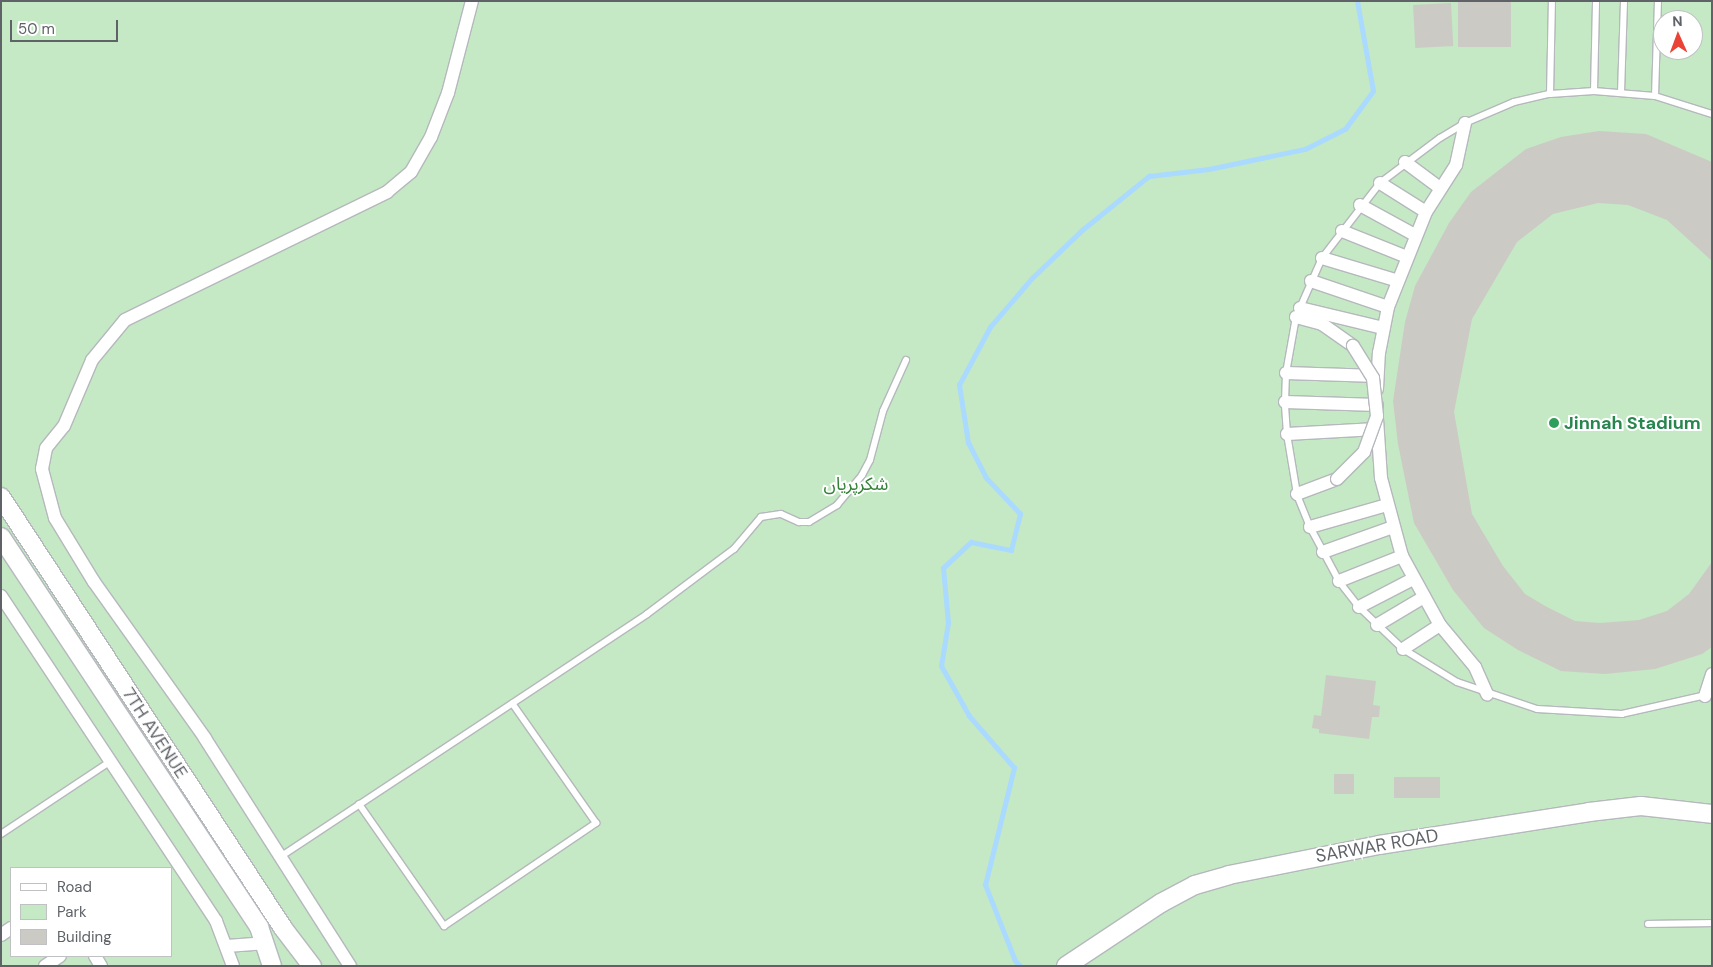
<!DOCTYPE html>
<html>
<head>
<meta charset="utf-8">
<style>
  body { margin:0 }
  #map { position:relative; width:1713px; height:967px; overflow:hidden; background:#f1efe8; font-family:"DM Sans","Noto Sans Arabic",sans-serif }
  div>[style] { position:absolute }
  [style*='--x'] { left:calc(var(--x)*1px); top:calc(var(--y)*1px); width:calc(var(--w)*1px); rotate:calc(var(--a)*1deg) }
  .green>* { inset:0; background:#c5e8c5 }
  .stream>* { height:4.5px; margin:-2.25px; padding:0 2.25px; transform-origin:2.25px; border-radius:2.25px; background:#aadaff }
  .building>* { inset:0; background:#cccac5; transform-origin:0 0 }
  .roads { filter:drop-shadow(1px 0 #b5b8bc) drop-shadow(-1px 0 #b5b8bc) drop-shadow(0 1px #b5b8bc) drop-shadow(0 -1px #b5b8bc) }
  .lane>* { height:6px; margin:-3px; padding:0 3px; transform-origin:3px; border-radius:3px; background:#fff }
  .street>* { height:12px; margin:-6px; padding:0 6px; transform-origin:6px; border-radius:6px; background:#fff }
  .secondary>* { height:18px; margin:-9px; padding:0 9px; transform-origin:9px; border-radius:9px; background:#fff }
  .bridges { filter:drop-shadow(1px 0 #b5b8bc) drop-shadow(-1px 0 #b5b8bc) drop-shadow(0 1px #b5b8bc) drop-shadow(0 -1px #b5b8bc) }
  .street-bridge>* { height:12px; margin:-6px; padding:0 6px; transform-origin:6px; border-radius:6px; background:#fff }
  .dots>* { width:14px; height:14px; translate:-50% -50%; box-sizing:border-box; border:2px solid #fff; border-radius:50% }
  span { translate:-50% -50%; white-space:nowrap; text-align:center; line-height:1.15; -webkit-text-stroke:4px #fff; paint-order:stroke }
  .leisure-label { font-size:18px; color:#27864d; font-weight:700 }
  .left { translate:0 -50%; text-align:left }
  .park-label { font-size:18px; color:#348238 }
  .street-label { font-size:18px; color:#5f6368 }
  .frame { position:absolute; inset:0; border:2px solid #5f6368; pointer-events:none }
  .legend { position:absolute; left:10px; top:867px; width:162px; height:90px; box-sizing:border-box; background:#fff; border:1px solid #bfc1c3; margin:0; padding:6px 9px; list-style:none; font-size:15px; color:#5f6368 }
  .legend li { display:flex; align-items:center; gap:10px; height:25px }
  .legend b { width:25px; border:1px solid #bfc1c3 }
  .north { position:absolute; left:1653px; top:10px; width:50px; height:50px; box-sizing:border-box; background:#fff; border:1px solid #bfc1c3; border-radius:50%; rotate:358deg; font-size:14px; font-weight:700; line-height:20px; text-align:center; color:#5f6368 }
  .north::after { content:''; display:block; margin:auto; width:18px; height:22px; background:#ea4335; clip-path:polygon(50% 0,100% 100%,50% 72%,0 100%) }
  .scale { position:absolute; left:10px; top:20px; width:108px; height:22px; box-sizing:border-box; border:2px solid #5f6368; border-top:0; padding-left:6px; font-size:15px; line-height:18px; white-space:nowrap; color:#5f6368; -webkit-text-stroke:4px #fff; paint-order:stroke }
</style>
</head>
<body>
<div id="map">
  <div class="green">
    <div style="clip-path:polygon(evenodd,1px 1px,1712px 1px,1712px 966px,1px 966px,1px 1px,1663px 20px,1693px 20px,1693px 50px,1663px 50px,1663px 20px,1px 1px,11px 868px,171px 868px,171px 956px,11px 956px,11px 868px)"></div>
  </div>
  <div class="stream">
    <div style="--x:1020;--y:966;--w:7;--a:-135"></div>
    <div style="--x:1015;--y:961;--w:82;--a:-111.5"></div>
    <div style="--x:985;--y:885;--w:121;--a:-76.1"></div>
    <div style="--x:1014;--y:768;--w:69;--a:-130.9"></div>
    <div style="--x:969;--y:716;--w:57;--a:-119.2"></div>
    <div style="--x:941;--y:666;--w:44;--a:-80.8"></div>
    <div style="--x:948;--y:623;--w:55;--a:-95.2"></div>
    <div style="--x:943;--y:568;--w:38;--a:-43"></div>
    <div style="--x:971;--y:542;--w:41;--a:11.3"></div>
    <div style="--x:1011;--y:550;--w:37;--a:-76"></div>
    <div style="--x:1020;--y:514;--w:50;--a:-133.4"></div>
    <div style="--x:986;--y:478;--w:39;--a:-117"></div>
    <div style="--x:968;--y:443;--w:59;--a:-98.8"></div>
    <div style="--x:959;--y:385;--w:66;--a:-61.9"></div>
    <div style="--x:990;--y:327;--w:65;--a:-49.4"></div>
    <div style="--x:1032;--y:278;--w:69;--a:-43.8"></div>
    <div style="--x:1082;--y:230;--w:86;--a:-38.9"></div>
    <div style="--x:1149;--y:176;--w:60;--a:-6.7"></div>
    <div style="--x:1209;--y:169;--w:98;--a:-11.8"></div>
    <div style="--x:1305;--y:149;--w:45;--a:-26.6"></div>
    <div style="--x:1345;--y:129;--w:47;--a:-53.6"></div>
    <div style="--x:1373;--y:91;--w:91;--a:-100.1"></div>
  </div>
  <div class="building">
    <div style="left:1458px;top:1px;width:53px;height:46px"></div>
    <div style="left:1451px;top:3px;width:43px;height:38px;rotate:87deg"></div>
    <div style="clip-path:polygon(1599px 131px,1646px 134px,1712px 162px,1712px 261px,1667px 220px,1628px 205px,1598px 203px,1553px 214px,1517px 242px,1472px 319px,1454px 412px,1472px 514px,1503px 566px,1525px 594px,1547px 607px,1575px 621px,1600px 623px,1639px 620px,1667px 611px,1689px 594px,1712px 562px,1712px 647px,1702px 654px,1655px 669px,1605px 674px,1561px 671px,1518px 650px,1484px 628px,1453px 590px,1414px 523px,1398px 444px,1393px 401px,1405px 322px,1415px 286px,1449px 223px,1471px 192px,1526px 149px,1561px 137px)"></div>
    <div style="clip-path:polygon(1326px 675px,1376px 681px,1373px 705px,1380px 706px,1379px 717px,1372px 717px,1369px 739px,1319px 733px,1319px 729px,1312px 728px,1314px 715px,1321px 716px)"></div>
    <div style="left:1334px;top:774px;width:20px;height:20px"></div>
    <div style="left:1394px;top:777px;width:46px;height:21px"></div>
  </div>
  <div class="roads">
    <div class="lane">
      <div style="--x:1594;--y:91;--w:90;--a:-88.7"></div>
      <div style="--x:1621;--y:92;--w:91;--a:-88.1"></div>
      <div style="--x:1550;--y:94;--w:93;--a:-88.8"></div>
      <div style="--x:1655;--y:96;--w:95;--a:-88.2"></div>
      <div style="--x:1706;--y:695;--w:86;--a:167.3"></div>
      <div style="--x:1622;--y:714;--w:85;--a:-176.6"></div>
      <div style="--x:1537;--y:709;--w:84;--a:-161.4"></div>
      <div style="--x:1457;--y:682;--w:63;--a:-148.6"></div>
      <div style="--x:1403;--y:649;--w:61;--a:-136.3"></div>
      <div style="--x:1359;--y:607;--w:33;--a:-128"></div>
      <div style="--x:1339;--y:581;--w:61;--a:-118.2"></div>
      <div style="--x:1310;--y:527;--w:35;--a:-112"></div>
      <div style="--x:1297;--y:494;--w:61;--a:-99.5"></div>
      <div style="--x:1287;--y:434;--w:32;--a:-94"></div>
      <div style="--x:1285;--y:402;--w:29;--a:-88"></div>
      <div style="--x:1286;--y:373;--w:57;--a:-79.9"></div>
      <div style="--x:1296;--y:317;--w:64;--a:-66.2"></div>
      <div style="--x:1322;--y:258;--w:95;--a:-52.3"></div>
      <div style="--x:1380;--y:183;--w:75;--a:-36.9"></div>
      <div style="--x:1440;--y:138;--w:29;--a:-31"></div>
      <div style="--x:1465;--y:123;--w:53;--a:-23.2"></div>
      <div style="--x:1514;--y:102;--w:37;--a:-13"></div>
      <div style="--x:1550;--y:94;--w:44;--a:-3.9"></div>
      <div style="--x:1594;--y:91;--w:61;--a:4.7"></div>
      <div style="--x:1655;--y:96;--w:60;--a:17.5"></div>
      <div style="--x:359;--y:804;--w:149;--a:55.1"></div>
      <div style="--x:444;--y:926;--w:184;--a:-34.1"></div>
      <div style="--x:596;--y:823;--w:146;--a:-125"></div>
      <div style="--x:1;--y:834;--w:132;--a:-33.6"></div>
      <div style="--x:280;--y:857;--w:440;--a:-33.5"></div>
      <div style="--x:647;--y:614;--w:109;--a:-36.8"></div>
      <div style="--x:734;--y:549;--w:42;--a:-49.8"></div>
      <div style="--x:761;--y:517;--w:20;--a:-9"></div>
      <div style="--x:781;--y:514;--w:20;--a:24"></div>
      <div style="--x:799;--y:522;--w:10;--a:0"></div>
      <div style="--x:809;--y:522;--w:33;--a:-31"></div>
      <div style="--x:837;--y:505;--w:39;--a:-50"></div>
      <div style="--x:862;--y:475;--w:17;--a:-62"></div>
      <div style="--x:870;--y:460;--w:51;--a:-75.1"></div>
      <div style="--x:883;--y:411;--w:56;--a:-65.7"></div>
      <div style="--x:1648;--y:924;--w:64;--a:-0.9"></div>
    </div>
    <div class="street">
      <div style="--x:1405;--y:162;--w:44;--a:36.6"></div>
      <div style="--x:1380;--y:183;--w:54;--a:32.2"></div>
      <div style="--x:1360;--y:205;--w:63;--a:28.6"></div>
      <div style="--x:1342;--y:231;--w:70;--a:21.8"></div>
      <div style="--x:1322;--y:258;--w:79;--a:16.8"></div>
      <div style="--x:1311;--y:281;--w:81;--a:18.7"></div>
      <div style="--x:1300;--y:308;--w:85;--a:13.5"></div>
      <div style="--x:1296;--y:317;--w:27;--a:15"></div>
      <div style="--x:1322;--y:324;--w:38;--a:35"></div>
      <div style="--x:1286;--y:373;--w:91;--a:1.9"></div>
      <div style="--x:1377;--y:389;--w:36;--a:-87"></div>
      <div style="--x:1379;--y:353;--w:47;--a:-78.9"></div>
      <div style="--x:1388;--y:307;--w:102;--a:-68.2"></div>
      <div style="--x:1426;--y:212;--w:56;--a:-57.4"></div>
      <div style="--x:1456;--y:165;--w:43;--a:-77.9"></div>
      <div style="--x:1285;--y:402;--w:92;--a:1.9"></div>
      <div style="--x:1377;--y:419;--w:59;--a:86.1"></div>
      <div style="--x:1381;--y:478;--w:81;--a:74.9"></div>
      <div style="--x:1402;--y:556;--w:79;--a:61.2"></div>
      <div style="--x:1440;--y:625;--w:55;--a:50.2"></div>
      <div style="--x:1475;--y:667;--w:30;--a:66"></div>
      <div style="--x:1287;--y:434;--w:89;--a:-3.2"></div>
      <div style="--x:1297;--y:494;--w:43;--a:-20.6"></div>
      <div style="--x:1310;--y:527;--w:80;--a:-15.9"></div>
      <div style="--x:1323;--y:552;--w:74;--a:-19.7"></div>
      <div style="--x:1339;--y:581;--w:68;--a:-21.6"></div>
      <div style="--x:1;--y:596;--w:390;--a:56.5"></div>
      <div style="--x:216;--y:921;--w:48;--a:69.3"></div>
      <div style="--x:1359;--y:607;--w:61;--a:-27.4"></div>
      <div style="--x:1377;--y:625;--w:55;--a:-30.8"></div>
      <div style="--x:1403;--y:649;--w:44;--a:-33"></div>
      <div style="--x:1705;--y:696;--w:23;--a:-72"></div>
      <div style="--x:1;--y:935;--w:12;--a:-35"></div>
      <div style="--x:227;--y:946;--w:40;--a:-4.3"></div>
      <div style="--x:95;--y:956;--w:12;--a:59"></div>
      <div style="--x:45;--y:966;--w:18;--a:-34"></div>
      <div style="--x:350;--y:966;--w:270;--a:-122.5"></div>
      <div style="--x:205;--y:738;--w:191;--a:-125.4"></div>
      <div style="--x:94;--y:582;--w:75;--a:-121.4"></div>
      <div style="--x:55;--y:518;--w:51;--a:-104.9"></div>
      <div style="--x:42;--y:469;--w:21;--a:-79"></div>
      <div style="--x:46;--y:448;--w:28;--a:-51"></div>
      <div style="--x:64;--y:426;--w:72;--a:-67"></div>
      <div style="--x:92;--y:360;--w:52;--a:-50.5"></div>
      <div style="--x:125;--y:320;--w:292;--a:-26"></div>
      <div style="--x:387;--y:192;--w:31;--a:-40"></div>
      <div style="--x:411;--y:172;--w:40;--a:-60.3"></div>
      <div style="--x:431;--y:137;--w:47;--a:-68.9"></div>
      <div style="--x:448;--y:93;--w:95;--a:-75.4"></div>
    </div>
    <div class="secondary">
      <div style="--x:1;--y:497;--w:515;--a:56.8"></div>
      <div style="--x:283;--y:928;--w:48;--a:52.7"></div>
      <div style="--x:1;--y:537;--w:468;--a:56.5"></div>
      <div style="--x:259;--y:927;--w:41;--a:71.6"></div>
      <div style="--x:1066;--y:966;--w:114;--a:-33.6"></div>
      <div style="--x:1161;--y:903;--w:38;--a:-28"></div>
      <div style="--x:1195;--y:885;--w:35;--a:-16"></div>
      <div style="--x:1229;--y:875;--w:153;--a:-11.3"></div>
      <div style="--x:1379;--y:845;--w:213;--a:-8.9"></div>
      <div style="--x:1589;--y:812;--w:52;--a:-6.6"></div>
      <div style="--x:1641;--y:806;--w:71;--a:6.4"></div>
    </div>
  </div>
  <div class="bridges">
    <div class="street-bridge">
      <div style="--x:1337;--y:479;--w:38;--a:-45"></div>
      <div style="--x:1364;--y:452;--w:38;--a:-70"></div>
      <div style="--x:1377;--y:416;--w:38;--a:-96"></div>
      <div style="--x:1373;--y:378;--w:38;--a:-122"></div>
    </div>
  </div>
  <div class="dots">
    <div style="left:1554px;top:423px;background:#2e9e5b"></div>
  </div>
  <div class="leisure-label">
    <span class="left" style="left:1564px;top:423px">Jinnah Stadium</span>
  </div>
  <div class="park-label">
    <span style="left:856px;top:484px">شکرپریاں</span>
  </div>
  <div class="street-label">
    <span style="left:155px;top:733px;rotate:57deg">7TH AVENUE</span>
    <span style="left:1377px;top:846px;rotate:-10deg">SARWAR ROAD</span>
  </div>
  <div class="frame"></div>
  <ul class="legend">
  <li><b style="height:6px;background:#fff"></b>Road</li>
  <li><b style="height:14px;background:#c5e8c5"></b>Park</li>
  <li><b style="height:14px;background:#cccac5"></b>Building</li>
  </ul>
  <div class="north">N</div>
  <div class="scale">50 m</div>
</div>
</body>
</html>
